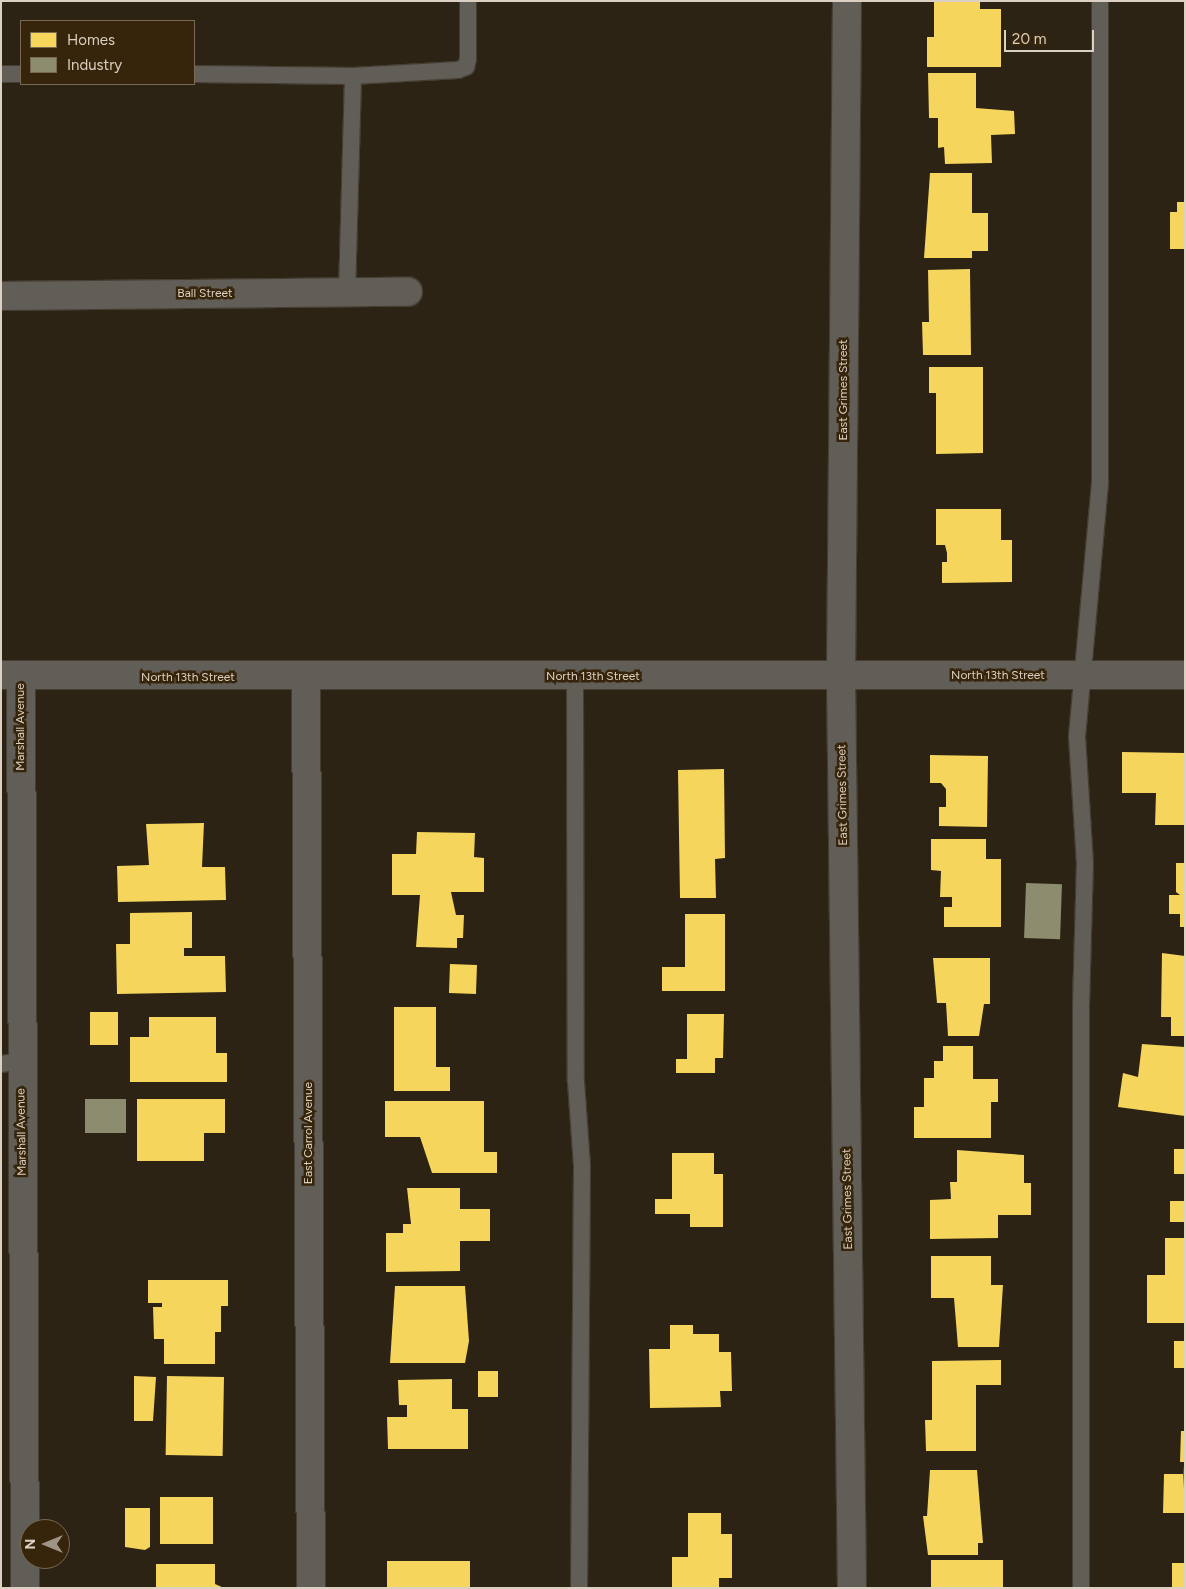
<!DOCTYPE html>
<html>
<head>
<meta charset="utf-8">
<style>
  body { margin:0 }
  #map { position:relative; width:1186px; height:1589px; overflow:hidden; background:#2c2315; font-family:Figtree,sans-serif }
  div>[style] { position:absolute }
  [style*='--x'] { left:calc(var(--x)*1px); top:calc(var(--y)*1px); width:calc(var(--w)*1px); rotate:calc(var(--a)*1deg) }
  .homes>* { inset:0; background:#f6d55c; transform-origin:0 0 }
  .industry>* { inset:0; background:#8c8c6e; transform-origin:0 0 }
  .roads { filter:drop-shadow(1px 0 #463e32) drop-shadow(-1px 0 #463e32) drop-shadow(0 1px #463e32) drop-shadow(0 -1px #463e32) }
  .service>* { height:16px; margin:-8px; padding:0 8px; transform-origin:8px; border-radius:8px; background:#615d57 }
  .minor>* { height:28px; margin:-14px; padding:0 14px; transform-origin:14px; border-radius:14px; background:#615d57 }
  .tertiary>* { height:28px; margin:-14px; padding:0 14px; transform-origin:14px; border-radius:14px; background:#615d57 }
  span { translate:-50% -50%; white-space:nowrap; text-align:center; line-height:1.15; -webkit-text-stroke:5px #36250b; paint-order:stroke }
  .street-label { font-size:12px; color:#dcd0c2 }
  .frame { position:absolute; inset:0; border:2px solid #dcd0c2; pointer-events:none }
  .legend { position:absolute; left:20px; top:20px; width:175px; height:65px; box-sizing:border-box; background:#36250b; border:1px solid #786954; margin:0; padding:6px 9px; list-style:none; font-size:15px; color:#dcd0c2 }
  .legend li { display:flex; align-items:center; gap:10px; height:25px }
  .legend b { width:25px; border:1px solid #786954 }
  .north { position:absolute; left:20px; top:1519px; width:50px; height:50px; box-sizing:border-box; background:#36250b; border:1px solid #786954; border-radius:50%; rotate:270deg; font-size:14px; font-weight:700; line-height:20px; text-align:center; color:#dcd0c2 }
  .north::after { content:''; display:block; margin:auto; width:18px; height:22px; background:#9e9385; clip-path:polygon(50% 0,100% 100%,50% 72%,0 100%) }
  .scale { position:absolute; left:1004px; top:30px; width:90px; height:22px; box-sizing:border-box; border:2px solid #dcd0c2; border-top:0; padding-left:6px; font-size:15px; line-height:18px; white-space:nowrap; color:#dcd0c2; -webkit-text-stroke:4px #36250b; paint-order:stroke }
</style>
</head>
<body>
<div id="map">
  <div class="homes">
    <div style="clip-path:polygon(934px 1px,980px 1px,980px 9px,1001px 9px,1001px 67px,927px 67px,927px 37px,934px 37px)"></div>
    <div style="clip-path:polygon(928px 73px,976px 73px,976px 108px,1014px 111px,1015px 134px,991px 135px,992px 163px,945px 164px,944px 147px,938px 148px,938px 118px,929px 118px)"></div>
    <div style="clip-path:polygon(930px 173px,972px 173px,972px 213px,988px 213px,988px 251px,972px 251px,972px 258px,924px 258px)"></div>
    <div style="clip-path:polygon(1177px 202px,1185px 202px,1185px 249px,1170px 249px,1170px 212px,1177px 212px)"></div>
    <div style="clip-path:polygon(970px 269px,971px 355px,923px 355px,922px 322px,929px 322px,928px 270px)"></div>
    <div style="clip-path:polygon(929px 367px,983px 367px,983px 453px,936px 454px,936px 393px,929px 393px)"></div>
    <div style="clip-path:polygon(936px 509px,1001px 509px,1001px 540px,1012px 540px,1012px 582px,942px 583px,942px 562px,947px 562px,947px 553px,945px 545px,936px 545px)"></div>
    <div style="clip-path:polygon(1122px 752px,1185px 753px,1185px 825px,1155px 825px,1156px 793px,1122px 793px)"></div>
    <div style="clip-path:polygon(930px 755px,988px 756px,987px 827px,939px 826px,939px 807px,946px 807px,946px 789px,941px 783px,930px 783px)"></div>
    <div style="clip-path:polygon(724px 769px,725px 858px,715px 859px,716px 898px,680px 898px,678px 770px)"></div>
    <div style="clip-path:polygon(204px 823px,202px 867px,225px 867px,226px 900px,118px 902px,117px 866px,149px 865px,146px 824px)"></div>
    <div style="clip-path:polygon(417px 832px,475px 833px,474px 857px,484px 858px,484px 892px,451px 892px,456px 915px,464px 915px,463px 938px,457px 938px,457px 948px,416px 947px,420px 895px,392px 895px,392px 854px,416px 854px)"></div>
    <div style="clip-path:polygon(931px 839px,986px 839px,986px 859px,1001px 859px,1001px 927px,944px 927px,944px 907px,952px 907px,952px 897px,940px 897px,941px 871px,931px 870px)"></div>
    <div style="clip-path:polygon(1176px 863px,1185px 863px,1185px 927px,1180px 927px,1180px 914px,1169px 914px,1169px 895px,1180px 895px,1176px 892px)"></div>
    <div style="clip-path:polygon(192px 912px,192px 948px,184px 948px,184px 956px,225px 956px,226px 992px,117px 994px,116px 944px,130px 944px,130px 913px)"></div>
    <div style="clip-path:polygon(685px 914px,725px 914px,725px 991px,662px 991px,662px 967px,685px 967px)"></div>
    <div style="clip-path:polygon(1162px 953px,1185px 956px,1185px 1036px,1171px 1036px,1171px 1017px,1161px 1017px)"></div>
    <div style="clip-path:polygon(933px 958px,990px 958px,990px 1004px,984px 1004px,979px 1036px,948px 1036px,946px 1003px,937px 1003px)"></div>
    <div style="left:450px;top:964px;width:27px;height:29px;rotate:2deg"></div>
    <div style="clip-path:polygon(394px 1007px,436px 1007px,436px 1067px,450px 1067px,450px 1091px,394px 1091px)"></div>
    <div style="left:90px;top:1012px;width:28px;height:33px"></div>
    <div style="clip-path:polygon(687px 1014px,724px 1014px,723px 1058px,715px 1058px,715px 1073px,676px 1073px,676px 1059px,687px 1059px)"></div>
    <div style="clip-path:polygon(149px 1017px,216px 1017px,216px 1053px,227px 1053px,227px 1082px,130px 1082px,130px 1037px,149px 1037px)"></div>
    <div style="clip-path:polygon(1142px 1044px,1185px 1047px,1185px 1116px,1118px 1107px,1123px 1073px,1138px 1077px)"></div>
    <div style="clip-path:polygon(943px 1046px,973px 1046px,973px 1079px,998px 1079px,998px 1102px,991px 1102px,991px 1138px,914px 1138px,914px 1107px,924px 1107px,924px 1078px,934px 1078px,934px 1061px,943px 1061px)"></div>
    <div style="clip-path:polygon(137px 1099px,225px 1099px,225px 1133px,204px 1133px,204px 1161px,137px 1161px)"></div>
    <div style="clip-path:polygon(385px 1101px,484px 1101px,484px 1152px,497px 1152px,497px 1173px,432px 1173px,420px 1137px,385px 1137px)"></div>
    <div style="left:1174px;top:1149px;width:11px;height:25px"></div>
    <div style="clip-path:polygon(957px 1150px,1024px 1155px,1024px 1183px,1031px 1183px,1031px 1215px,998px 1215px,998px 1238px,930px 1239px,930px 1200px,951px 1199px,950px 1182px,957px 1182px)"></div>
    <div style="clip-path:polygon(672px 1153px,714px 1153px,714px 1174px,723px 1174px,723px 1227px,690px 1227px,690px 1214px,655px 1214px,655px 1199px,672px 1199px)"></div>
    <div style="clip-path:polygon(407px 1188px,460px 1188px,460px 1209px,490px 1209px,490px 1241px,460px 1241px,460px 1271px,386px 1272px,386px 1233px,403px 1233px,403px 1224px,411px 1224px)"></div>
    <div style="left:1170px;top:1201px;width:15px;height:21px"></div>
    <div style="clip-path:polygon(1165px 1238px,1185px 1238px,1185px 1323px,1147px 1323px,1147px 1275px,1165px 1275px)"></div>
    <div style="clip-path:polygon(931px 1256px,991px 1256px,991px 1285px,1003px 1285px,999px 1347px,958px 1347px,954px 1298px,931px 1298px)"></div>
    <div style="clip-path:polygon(148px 1280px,228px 1280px,228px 1306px,221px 1306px,221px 1332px,215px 1332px,215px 1364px,164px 1364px,164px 1339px,154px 1339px,153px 1307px,162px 1307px,162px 1303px,148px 1303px)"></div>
    <div style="clip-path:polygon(395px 1286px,465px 1286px,469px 1341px,465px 1363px,390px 1363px)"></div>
    <div style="clip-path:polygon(670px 1325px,693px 1325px,693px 1334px,719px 1334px,719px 1352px,731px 1352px,732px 1391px,720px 1391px,721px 1407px,650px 1408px,649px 1349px,670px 1349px)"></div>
    <div style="left:1174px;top:1341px;width:11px;height:27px"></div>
    <div style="clip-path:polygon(1001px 1360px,1001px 1385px,976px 1385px,976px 1451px,926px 1451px,925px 1420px,932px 1420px,932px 1361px)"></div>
    <div style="left:478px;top:1371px;width:20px;height:26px"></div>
    <div style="clip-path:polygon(134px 1376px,156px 1377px,153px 1421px,134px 1421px)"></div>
    <div style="left:167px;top:1376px;width:57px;height:79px;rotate:1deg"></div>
    <div style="clip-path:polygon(452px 1379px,452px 1409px,468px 1409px,468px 1449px,388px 1449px,387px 1417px,407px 1417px,407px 1405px,399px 1405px,398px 1380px)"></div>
    <div style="clip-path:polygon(1181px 1431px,1185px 1431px,1185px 1462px,1180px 1462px)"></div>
    <div style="clip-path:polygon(1183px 1465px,1185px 1513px,1163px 1513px,1164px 1474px,1183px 1474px)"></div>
    <div style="clip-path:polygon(930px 1470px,977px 1470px,983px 1543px,978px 1543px,978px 1555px,928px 1555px,923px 1516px,927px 1516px)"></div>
    <div style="left:160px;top:1497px;width:53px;height:47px"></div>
    <div style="clip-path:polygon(125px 1508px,150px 1508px,150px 1547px,145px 1550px,125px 1547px)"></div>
    <div style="clip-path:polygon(688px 1513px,721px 1513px,721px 1534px,732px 1534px,732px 1578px,719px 1578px,719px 1588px,672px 1588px,672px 1557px,688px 1557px)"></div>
    <div style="left:931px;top:1560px;width:72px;height:28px"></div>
    <div style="left:387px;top:1561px;width:83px;height:27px"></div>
    <div style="left:1172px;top:1563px;width:13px;height:25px"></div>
    <div style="clip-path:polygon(156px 1564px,215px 1564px,215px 1584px,224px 1588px,156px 1588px)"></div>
  </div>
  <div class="industry">
    <div style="left:1026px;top:883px;width:36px;height:55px;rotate:2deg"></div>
    <div style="left:85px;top:1099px;width:41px;height:34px"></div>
  </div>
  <div class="roads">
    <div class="service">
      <div style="--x:1;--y:74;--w:20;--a:0"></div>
      <div style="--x:194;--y:74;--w:159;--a:0.7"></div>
      <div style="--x:353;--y:76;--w:105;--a:-3.3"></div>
      <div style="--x:458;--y:70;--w:9;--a:-21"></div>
      <div style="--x:466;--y:67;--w:8;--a:-76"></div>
      <div style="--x:468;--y:59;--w:58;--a:-90"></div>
      <div style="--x:347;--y:293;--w:217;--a:-88.4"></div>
      <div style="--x:575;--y:677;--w:405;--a:89.9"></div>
      <div style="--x:576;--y:1082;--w:84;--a:85.9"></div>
      <div style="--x:582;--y:1166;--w:422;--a:90.4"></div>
      <div style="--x:1;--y:1064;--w:20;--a:-9"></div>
      <div style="--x:1081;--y:1588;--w:583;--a:-90"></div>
      <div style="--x:1081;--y:1005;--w:141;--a:-88.4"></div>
      <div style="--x:1085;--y:864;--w:128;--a:-93.6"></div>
      <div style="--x:1077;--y:736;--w:255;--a:-84.8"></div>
      <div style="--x:1100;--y:482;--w:481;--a:-90"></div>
    </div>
    <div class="minor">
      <div style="--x:1;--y:296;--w:407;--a:-0.6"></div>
      <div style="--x:306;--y:678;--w:910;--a:89.69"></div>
    </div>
    <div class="tertiary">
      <div style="--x:847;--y:1;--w:675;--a:90.51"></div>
      <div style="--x:841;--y:676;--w:912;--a:89.31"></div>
      <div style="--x:1;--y:675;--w:1184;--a:0"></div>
      <div style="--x:21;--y:676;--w:912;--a:89.75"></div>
    </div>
  </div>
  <div class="street-label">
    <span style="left:205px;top:294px">Ball Street</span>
    <span style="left:844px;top:390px;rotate:-90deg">East Grimes Street</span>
    <span style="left:998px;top:676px">North 13th Street</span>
    <span style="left:593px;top:677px">North 13th Street</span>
    <span style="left:188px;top:678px">North 13th Street</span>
    <span style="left:21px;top:727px;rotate:-90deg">Marshall Avenue</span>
    <span style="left:843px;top:795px;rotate:-91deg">East Grimes Street</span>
    <span style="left:22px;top:1132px;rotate:-91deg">Marshall Avenue</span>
    <span style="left:309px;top:1133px;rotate:-90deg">East Carrol Avenue</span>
    <span style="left:848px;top:1199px;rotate:-91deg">East Grimes Street</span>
  </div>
  <div class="frame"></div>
  <ul class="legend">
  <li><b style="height:14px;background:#f6d55c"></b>Homes</li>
  <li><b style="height:14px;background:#8c8c6e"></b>Industry</li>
  </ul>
  <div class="north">N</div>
  <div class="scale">20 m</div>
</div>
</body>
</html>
